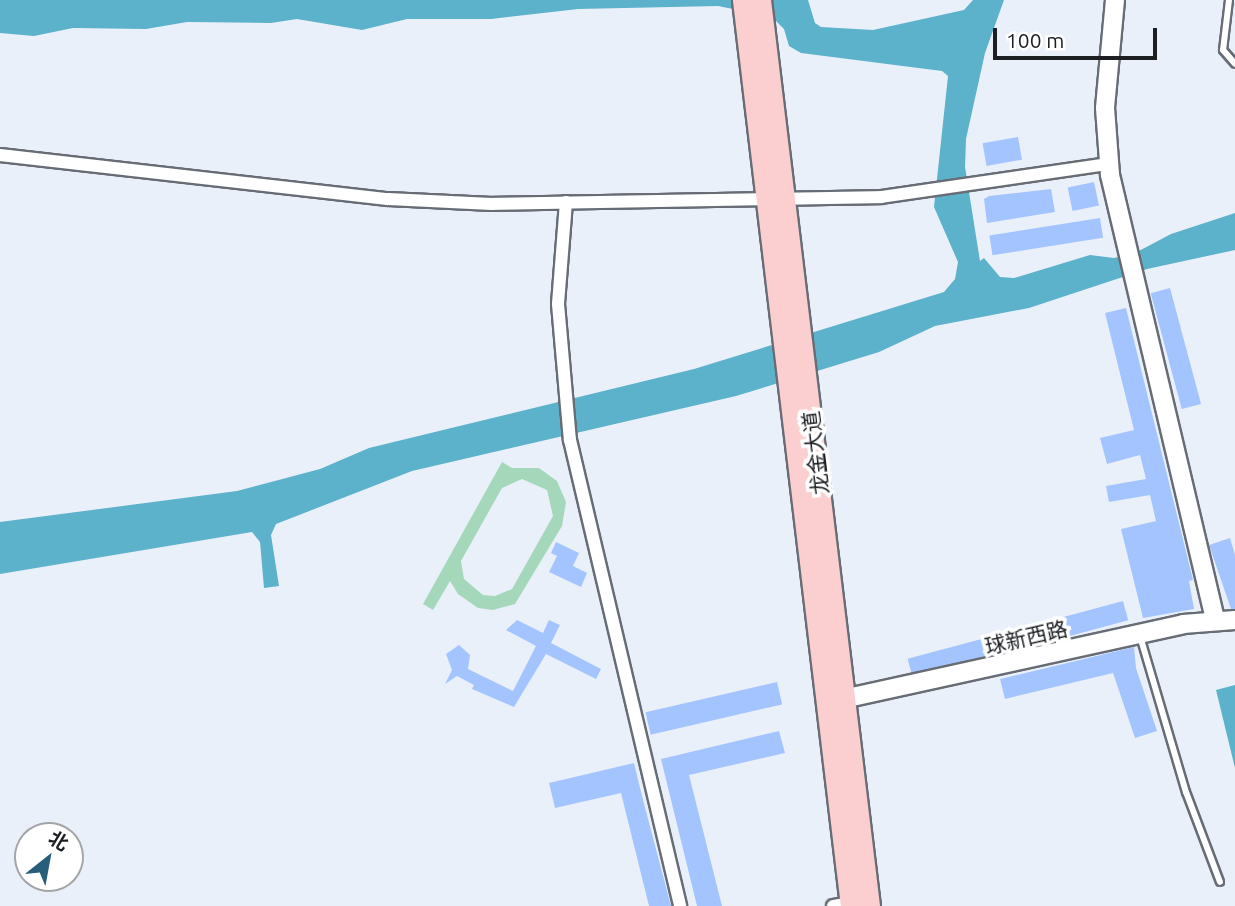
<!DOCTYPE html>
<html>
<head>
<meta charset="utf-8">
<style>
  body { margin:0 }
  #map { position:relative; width:1235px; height:906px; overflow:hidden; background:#eaf0fa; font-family:Ubuntu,"Noto Sans SC",sans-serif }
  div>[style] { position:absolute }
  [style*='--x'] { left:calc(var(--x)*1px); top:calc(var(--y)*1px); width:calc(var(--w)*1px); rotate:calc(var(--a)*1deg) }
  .green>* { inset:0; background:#a5d7bb }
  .water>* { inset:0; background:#5cb1cb }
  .building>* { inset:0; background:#a4c4ff; transform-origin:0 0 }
  .roads { filter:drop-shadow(2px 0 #676c75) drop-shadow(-2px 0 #676c75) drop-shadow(0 2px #676c75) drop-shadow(0 -2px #676c75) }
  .lane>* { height:6px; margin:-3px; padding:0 3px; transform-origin:3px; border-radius:3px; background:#fff }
  .street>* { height:12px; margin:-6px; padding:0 6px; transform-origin:6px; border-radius:6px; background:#fff }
  .secondary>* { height:18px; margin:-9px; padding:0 9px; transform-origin:9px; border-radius:9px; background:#fff }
  .primary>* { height:21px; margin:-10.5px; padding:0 10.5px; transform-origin:10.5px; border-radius:10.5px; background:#fbcfd0 }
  span { translate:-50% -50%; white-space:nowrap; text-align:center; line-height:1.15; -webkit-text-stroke:7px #fff; paint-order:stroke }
  .street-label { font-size:21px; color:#1c1e22 }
  .north { position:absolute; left:14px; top:822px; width:70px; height:70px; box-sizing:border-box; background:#fff; border:2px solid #a4a5a7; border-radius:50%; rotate:31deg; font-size:19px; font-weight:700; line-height:28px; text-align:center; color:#1c1e22 }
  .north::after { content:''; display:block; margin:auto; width:24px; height:32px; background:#275e79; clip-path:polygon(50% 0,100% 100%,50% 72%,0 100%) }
  .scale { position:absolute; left:993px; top:28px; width:164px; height:32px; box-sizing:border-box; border:4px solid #1c1e22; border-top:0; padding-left:9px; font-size:21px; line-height:24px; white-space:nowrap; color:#1c1e22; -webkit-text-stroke:5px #fff; paint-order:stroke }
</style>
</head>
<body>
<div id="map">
  <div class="green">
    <div style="clip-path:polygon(evenodd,502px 462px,512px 468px,539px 468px,557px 481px,566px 502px,562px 526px,515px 604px,493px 610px,478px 608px,458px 594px,450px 581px,433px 610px,423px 604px,502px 462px,522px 479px,547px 490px,553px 516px,512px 589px,495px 596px,483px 595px,464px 579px,461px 561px,502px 488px,522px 479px)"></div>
  </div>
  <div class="water">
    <div style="clip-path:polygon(0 0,808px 0,815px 23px,821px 27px,873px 30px,964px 10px,973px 0,1004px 0,985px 53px,966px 139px,965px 167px,980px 261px,984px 258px,1000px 277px,1014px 278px,1090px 255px,1114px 258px,1137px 252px,1171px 234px,1235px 213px,1235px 250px,1147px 269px,1029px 308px,935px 326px,879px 352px,736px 396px,412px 471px,276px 524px,271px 535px,279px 586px,264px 588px,260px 542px,252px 532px,0 574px,0 522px,237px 491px,320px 469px,369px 448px,694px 369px,944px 292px,955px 279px,958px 262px,934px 207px,948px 76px,942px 71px,801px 53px,789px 46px,784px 29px,772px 17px,718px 6px,578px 9px,491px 19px,407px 19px,362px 30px,297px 19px,271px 23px,187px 22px,146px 29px,73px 28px,34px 36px,0 33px)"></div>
    <div style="clip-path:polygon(1235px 685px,1235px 768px,1216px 690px)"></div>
  </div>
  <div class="building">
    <div style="left:1018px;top:137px;width:23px;height:36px;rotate:80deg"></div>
    <div style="left:1094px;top:182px;width:24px;height:27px;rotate:78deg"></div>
    <div style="clip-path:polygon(1051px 189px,1055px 212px,987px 223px,984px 199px,989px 196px)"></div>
    <div style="left:1100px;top:218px;width:20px;height:112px;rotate:81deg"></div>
    <div style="left:1170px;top:288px;width:120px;height:20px;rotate:75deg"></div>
    <div style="clip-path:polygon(1126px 308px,1193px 580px,1189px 581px,1194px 609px,1143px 618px,1121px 529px,1156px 521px,1150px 495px,1109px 502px,1106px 486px,1146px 479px,1140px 455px,1107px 464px,1100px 438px,1134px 430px,1105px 313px)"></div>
    <div style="clip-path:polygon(1230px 538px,1235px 555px,1235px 609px,1231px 609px,1209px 545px)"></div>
    <div style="clip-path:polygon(556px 542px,579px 553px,573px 566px,587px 573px,581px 587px,549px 572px,557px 556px,551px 553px)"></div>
    <div style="left:1123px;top:601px;width:20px;height:223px;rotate:75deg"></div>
    <div style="clip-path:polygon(517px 620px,543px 633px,549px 620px,560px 625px,551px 643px,601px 669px,596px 679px,546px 654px,514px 707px,472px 689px,474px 685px,457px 676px,445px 684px,452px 670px,446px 654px,459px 645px,470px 655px,468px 669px,513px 691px,536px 646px,506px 630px)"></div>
    <div style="clip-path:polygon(1134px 647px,1136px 668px,1157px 731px,1135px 738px,1113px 673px,1005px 699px,1000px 679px)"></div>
    <div style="left:777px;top:682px;width:23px;height:135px;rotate:77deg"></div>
    <div style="clip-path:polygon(779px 731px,785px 753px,689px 775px,722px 906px,697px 906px,661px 759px)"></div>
    <div style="clip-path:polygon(634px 763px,642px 796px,671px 906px,649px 906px,621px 793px,555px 808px,549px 783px)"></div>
  </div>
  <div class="roads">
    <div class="lane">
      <div style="--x:1229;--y:0;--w:50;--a:96.8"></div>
      <div style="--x:1223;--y:50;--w:18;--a:49"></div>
      <div style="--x:1140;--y:636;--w:163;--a:73.6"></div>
      <div style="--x:1186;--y:792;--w:96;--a:69.3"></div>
    </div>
    <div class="street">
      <div style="--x:0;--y:155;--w:390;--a:6.5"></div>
      <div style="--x:388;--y:199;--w:104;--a:2.8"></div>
      <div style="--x:492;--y:204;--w:389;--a:-1"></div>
      <div style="--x:881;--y:197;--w:229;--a:-8.3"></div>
      <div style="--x:566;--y:202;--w:102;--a:94.5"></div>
      <div style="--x:558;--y:304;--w:137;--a:85"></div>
      <div style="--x:570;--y:440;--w:479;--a:76.7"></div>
      <div style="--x:833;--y:906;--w:17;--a:-10"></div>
    </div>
    <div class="secondary">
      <div style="--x:1115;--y:0;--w:108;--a:95.3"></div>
      <div style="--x:1105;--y:108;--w:67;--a:85.7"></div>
      <div style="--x:1110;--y:175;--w:457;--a:76.7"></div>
      <div style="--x:834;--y:701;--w:357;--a:-12.4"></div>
      <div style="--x:1183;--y:624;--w:52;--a:-4.4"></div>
    </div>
    <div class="primary">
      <div style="--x:743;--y:0;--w:912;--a:83.2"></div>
      <div style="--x:760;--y:0;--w:913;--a:83.14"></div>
    </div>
  </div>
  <div class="street-label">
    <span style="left:815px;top:453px;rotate:-97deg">龙金大道</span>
    <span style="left:1026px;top:637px;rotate:-13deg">球新西路</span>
  </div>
  <div class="north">北</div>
  <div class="scale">100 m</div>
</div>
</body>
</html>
